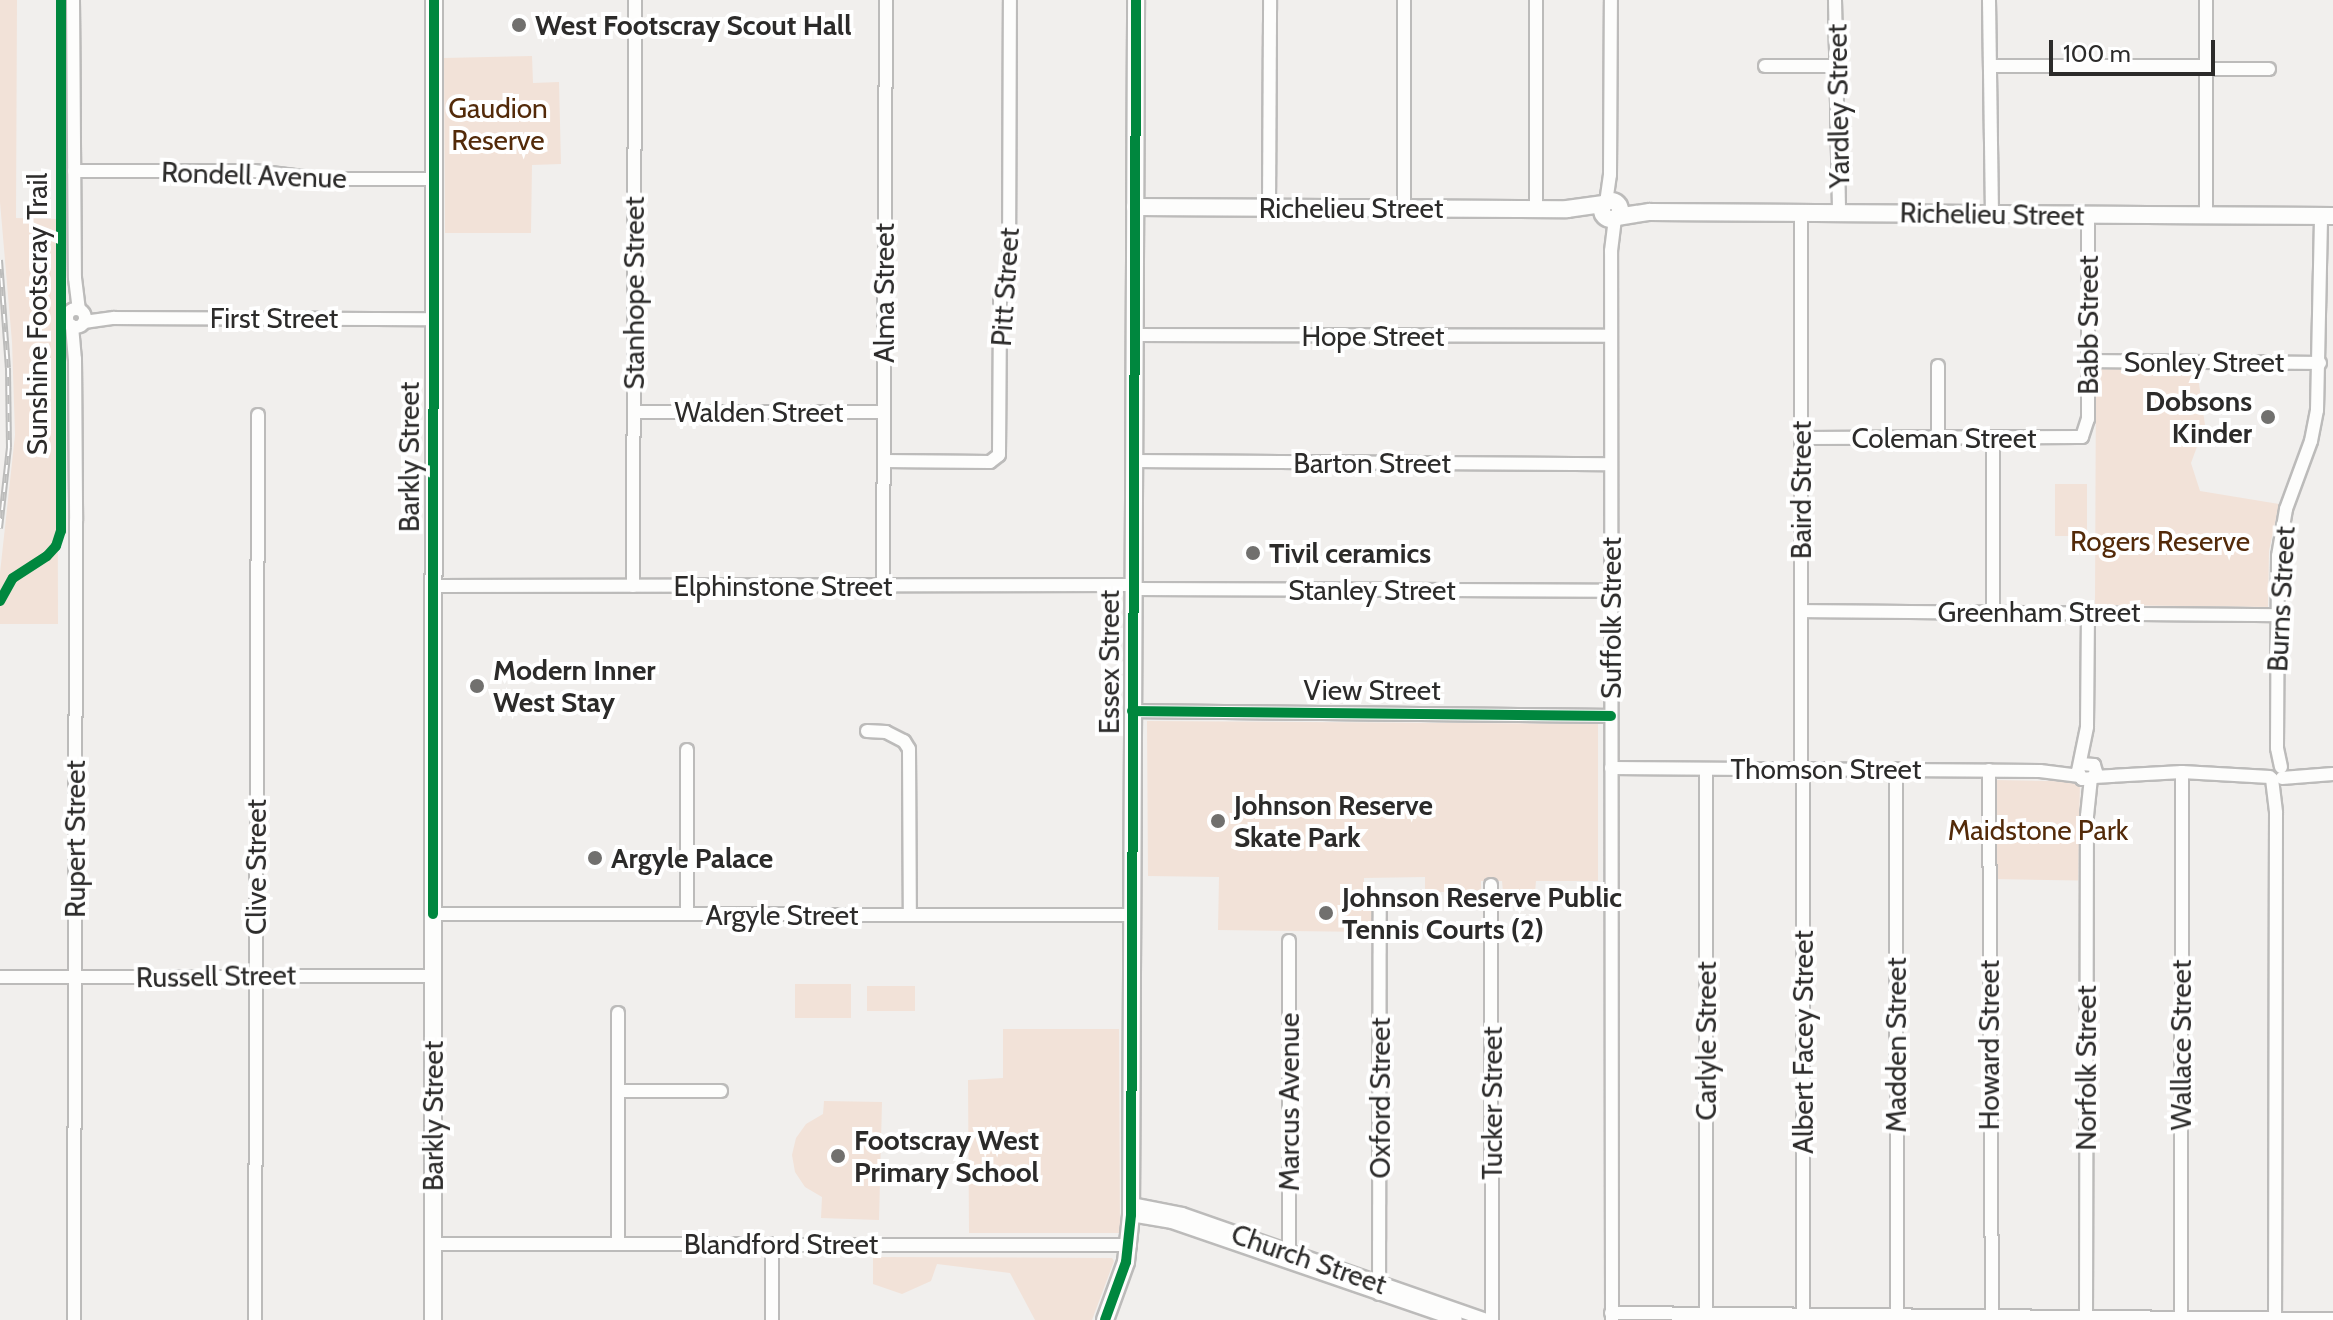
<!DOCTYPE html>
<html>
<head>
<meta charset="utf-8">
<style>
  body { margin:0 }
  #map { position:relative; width:2333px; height:1320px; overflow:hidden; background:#f1efed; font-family:Cabin,sans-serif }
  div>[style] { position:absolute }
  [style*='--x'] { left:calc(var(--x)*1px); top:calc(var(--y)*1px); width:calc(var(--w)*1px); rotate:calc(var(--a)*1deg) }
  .green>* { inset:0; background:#f2e2d8; transform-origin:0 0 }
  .roads { filter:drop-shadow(2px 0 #bcbbba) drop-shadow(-2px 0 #bcbbba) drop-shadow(0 2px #bcbbba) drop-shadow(0 -2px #bcbbba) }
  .street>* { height:12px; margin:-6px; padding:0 6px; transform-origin:6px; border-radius:6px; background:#fdfdfc }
  .street>.ring { margin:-6px; padding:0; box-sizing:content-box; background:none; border:12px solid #fdfdfc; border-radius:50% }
  .secondary>* { height:16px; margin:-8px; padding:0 8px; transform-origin:8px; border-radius:8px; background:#fdfdfc }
  .secondary>.ring { margin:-8px; padding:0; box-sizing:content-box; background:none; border:16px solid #fdfdfc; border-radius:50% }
  .rail>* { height:6px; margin-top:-3px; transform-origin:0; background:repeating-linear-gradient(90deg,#fff 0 9px,#bcbcbb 0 18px); box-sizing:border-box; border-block:2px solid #bcbcbb }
  .cycleway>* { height:10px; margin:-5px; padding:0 5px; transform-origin:5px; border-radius:5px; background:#00873e }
  .dots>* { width:22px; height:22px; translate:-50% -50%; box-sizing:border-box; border:4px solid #fff; border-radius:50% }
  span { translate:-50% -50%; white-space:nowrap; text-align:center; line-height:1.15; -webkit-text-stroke:8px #fff; paint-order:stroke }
  .poi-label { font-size:28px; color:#2c2b2a; font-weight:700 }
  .left { translate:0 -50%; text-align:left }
  .right { translate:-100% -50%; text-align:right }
  .street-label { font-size:28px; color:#2c2b2a }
  .park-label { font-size:28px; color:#532a09 }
  .scale { position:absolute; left:2049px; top:40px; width:166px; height:36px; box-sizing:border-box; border:4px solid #2c2b2a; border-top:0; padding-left:10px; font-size:24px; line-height:28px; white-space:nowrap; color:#2c2b2a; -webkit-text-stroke:6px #fff; paint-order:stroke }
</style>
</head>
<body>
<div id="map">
  <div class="green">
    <div style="clip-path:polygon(0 0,17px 0,16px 218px,57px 219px,58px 624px,0 624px,0 573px,15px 435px,12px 342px,0 202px)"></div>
    <div style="clip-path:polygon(532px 56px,533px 83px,559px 82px,561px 164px,532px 165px,531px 233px,445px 233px,444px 58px)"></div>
    <div style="clip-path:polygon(2096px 369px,2197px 370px,2205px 425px,2191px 463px,2200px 491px,2279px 504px,2269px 551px,2268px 607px,2095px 605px)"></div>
    <div style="left:2087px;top:484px;width:52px;height:32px;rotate:90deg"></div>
    <div style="clip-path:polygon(1147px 721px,1598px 724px,1598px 881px,1536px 881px,1535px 892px,1503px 892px,1502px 881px,1481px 881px,1481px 892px,1425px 892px,1425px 877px,1364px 878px,1364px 901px,1372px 902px,1372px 932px,1218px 930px,1219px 877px,1148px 876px)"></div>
    <div style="left:1995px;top:780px;width:85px;height:99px;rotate:1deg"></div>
    <div style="left:851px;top:984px;width:34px;height:56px;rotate:90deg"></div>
    <div style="left:867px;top:986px;width:48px;height:25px"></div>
    <div style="clip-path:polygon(1003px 1029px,1119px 1029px,1120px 1233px,969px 1233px,968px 1080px,1003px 1078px)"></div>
    <div style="clip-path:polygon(824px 1101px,882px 1102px,879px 1220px,821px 1218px,822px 1197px,805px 1187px,795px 1172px,792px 1155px,796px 1138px,806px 1124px,823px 1114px)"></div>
    <div style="clip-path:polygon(873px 1257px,1112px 1258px,1114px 1261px,1092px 1320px,1035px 1320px,1010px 1273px,937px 1264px,931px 1281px,902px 1294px,873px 1284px)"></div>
  </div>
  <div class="roads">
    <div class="street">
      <div style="--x:73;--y:0;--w:278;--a:89.6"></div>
      <div style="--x:75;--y:278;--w:31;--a:83"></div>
      <div style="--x:1835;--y:0;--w:212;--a:88.9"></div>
      <div style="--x:1989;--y:0;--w:214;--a:89.2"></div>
      <div style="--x:2206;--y:0;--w:216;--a:90"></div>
      <div style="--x:1765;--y:66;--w:74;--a:0"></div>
      <div style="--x:1992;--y:66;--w:214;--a:0"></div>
      <div style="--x:2206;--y:69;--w:63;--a:0"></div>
      <div style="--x:74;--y:171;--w:180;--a:0"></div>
      <div style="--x:254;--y:171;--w:66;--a:6.9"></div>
      <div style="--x:320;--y:179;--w:114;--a:0"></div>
      <div style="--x:1606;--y:203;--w:28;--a:-82"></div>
      <div style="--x:1610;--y:175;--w:175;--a:-89.7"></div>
      <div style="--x:1269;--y:208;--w:208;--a:-89.7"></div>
      <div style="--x:1404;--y:208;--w:208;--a:-90"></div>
      <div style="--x:1536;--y:208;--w:208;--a:-90"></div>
      <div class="ring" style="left:67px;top:309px;width:6px;height:6px"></div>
      <div style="--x:84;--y:322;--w:30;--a:-8"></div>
      <div style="--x:114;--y:318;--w:319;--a:0.2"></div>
      <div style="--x:72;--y:326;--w:33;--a:85"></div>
      <div style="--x:75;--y:359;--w:162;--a:89.6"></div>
      <div style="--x:76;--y:521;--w:799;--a:90.14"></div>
      <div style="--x:1134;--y:335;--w:477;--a:0.1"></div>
      <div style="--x:2088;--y:361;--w:232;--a:0.5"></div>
      <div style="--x:1938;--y:366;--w:72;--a:90"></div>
      <div style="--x:634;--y:412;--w:250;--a:0"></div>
      <div style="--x:1802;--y:438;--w:280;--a:-0.2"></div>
      <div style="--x:2082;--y:437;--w:19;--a:-72"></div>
      <div style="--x:2088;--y:419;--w:204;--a:-90"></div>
      <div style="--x:884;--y:461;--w:106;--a:0.5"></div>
      <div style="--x:990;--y:462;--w:11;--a:-38"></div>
      <div style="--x:999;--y:455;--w:155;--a:-89.6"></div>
      <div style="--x:1000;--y:300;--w:35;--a:-75"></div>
      <div style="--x:1009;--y:266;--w:266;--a:-89.8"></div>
      <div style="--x:1134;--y:461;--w:477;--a:0.4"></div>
      <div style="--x:883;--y:585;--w:585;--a:-89.71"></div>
      <div style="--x:433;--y:586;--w:700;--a:-0.08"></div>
      <div style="--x:633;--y:586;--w:586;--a:-89.8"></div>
      <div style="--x:1133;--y:589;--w:478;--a:0.2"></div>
      <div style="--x:1801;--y:611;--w:476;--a:0.5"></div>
      <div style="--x:1993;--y:611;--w:172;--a:-90"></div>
      <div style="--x:1132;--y:711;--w:479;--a:0.6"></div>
      <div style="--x:867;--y:731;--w:19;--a:3"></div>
      <div style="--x:886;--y:732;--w:20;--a:27"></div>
      <div style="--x:904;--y:741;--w:9;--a:58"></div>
      <div style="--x:909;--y:749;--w:166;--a:89.7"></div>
      <div style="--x:2081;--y:764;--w:13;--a:4"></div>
      <div style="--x:2094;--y:765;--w:7;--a:74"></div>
      <div style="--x:2096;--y:772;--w:7;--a:117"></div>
      <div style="--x:2093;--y:778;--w:11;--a:175"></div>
      <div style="--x:2082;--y:779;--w:9;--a:-117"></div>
      <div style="--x:2078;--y:771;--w:45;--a:-78.4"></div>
      <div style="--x:2087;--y:727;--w:115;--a:-89.5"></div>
      <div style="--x:2281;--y:767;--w:19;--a:-102"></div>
      <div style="--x:2277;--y:748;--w:192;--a:-89.7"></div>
      <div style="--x:2278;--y:556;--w:48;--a:-80.3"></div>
      <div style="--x:2286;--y:509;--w:72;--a:-69.8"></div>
      <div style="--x:2311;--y:441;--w:32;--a:-79"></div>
      <div style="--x:2317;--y:410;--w:194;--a:-88.8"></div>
      <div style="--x:1611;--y:768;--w:429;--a:0.4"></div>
      <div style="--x:2040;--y:771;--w:40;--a:7.1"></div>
      <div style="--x:1706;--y:769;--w:545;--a:90"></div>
      <div style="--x:1801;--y:769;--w:557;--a:-90"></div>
      <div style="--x:1803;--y:769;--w:546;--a:90"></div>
      <div style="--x:1896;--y:769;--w:551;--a:89.9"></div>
      <div style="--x:1989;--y:770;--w:550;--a:89.69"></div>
      <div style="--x:2094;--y:777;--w:88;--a:-3.3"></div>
      <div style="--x:2182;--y:772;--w:88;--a:3.3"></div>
      <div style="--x:2282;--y:778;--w:51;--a:-4.5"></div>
      <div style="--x:2272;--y:779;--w:34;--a:83"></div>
      <div style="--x:2276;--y:813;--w:506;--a:90.11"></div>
      <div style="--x:1491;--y:885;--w:435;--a:89.9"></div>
      <div style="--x:433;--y:914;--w:699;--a:0.08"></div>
      <div style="--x:687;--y:914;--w:164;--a:-90"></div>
      <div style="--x:0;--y:977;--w:433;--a:-0.1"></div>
      <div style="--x:619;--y:1091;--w:102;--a:0"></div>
      <div style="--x:1131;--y:1204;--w:52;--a:11.1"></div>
      <div style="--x:1182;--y:1214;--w:322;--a:19.2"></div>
      <div style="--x:1131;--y:1215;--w:42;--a:9.7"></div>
      <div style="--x:1172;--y:1222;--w:300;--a:19"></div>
      <div style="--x:433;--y:1244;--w:697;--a:0.08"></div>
      <div style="--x:618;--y:1244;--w:231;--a:-90"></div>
      <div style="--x:1289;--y:1258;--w:317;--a:-90"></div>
      <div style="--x:1379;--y:1294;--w:391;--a:-89.9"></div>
      <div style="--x:1611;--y:1313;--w:722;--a:0.48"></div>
      <div style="--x:2181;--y:1318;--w:546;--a:-89.9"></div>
      <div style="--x:255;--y:1320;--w:905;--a:-89.81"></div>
      <div style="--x:772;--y:1320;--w:76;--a:-90"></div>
      <div style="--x:1612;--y:1320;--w:1069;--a:-90.05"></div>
      <div style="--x:1611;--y:251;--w:33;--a:-83"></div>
      <div style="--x:2086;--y:1320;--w:504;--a:-89.89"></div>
      <div style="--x:2087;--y:816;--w:36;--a:-84"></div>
    </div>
    <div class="secondary">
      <div class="ring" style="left:1602px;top:201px;width:2px;height:2px"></div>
      <div style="--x:1135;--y:207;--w:432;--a:0.3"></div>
      <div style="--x:1567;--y:209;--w:37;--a:-8"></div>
      <div style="--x:1617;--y:217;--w:33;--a:-9"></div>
      <div style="--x:1650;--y:212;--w:683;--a:0.34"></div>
      <div style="--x:433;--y:1320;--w:1320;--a:-89.96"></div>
      <div style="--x:1105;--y:1320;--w:62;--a:-70.1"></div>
      <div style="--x:1126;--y:1262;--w:47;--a:-83.9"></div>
      <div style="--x:1131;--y:1215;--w:1215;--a:-89.76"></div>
    </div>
  </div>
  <div class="rail">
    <div style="--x:0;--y:260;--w:108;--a:85.8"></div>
    <div style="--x:8;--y:368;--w:79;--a:89.3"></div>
    <div style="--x:9;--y:447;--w:82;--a:96.3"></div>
  </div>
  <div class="cycleway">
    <div style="--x:0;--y:601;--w:26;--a:-61"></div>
    <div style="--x:13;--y:578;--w:40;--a:-32.9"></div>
    <div style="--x:47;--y:556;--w:13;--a:-48"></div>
    <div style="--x:56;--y:546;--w:16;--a:-72"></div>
    <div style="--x:61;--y:531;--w:531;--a:-90"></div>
    <div style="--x:1132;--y:711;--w:479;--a:0.6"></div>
    <div style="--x:433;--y:914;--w:914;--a:-89.94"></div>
    <div style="--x:1105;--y:1320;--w:62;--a:-70.1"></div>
    <div style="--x:1126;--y:1262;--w:47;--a:-83.9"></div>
    <div style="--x:1131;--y:1215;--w:1215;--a:-89.76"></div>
  </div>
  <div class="dots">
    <div style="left:519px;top:25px;background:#71706e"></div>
    <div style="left:2268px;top:417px;background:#71706e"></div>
    <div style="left:1253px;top:553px;background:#71706e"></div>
    <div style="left:477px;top:686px;background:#71706e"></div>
    <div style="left:1218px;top:821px;background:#71706e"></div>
    <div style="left:595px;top:858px;background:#71706e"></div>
    <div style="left:1326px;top:913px;background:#71706e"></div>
    <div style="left:838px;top:1156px;background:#71706e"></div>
  </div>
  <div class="poi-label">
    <span class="left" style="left:535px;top:25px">West Footscray Scout Hall</span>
    <span class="right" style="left:2252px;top:417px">Dobsons<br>Kinder</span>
    <span class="left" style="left:1269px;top:553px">Tivil ceramics</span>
    <span class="left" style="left:493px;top:686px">Modern Inner<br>West Stay</span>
    <span class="left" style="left:1234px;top:821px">Johnson Reserve<br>Skate Park</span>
    <span class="left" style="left:611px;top:858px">Argyle Palace</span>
    <span class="left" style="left:1342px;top:913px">Johnson Reserve Public<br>Tennis Courts (2)</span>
    <span class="left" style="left:854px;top:1156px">Footscray West<br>Primary School</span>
  </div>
  <div class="street-label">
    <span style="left:1838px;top:106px;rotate:-91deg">Yardley Street</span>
    <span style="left:254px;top:175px;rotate:2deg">Rondell Avenue</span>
    <span style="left:1351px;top:208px">Richelieu Street</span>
    <span style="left:1992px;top:214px;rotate:1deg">Richelieu Street</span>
    <span style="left:1005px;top:287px;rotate:-86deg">Pitt Street</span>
    <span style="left:634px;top:293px;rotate:-90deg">Stanhope Street</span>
    <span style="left:884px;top:293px;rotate:-90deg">Alma Street</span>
    <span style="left:37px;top:314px;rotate:-90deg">Sunshine Footscray Trail</span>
    <span style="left:274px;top:318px">First Street</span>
    <span style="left:2088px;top:325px;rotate:-90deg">Babb Street</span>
    <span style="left:1373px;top:336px">Hope Street</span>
    <span style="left:2204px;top:362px">Sonley Street</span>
    <span style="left:759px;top:412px">Walden Street</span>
    <span style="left:1944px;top:438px">Coleman Street</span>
    <span style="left:409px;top:457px;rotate:-90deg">Barkly Street</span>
    <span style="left:1372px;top:463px">Barton Street</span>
    <span style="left:1801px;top:490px;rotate:-90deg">Baird Street</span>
    <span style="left:783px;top:586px">Elphinstone Street</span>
    <span style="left:1372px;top:590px">Stanley Street</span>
    <span style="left:2281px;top:599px;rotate:-87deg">Burns Street</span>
    <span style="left:2039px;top:612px">Greenham Street</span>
    <span style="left:1611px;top:618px;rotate:-90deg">Suffolk Street</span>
    <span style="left:1109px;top:662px;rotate:-90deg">Essex Street</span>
    <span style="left:1372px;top:690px">View Street</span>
    <span style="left:1826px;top:769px">Thomson Street</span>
    <span style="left:75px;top:839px;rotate:-90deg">Rupert Street</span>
    <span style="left:256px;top:867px;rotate:-90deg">Clive Street</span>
    <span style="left:782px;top:915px">Argyle Street</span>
    <span style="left:216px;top:976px;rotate:-1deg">Russell Street</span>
    <span style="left:1706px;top:1041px;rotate:-90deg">Carlyle Street</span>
    <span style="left:1803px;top:1042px;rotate:-90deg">Albert Facey Street</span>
    <span style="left:1896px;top:1045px;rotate:-90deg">Madden Street</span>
    <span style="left:1989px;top:1045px;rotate:-90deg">Howard Street</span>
    <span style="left:2181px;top:1045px;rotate:-90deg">Wallace Street</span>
    <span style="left:2086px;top:1068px;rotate:-90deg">Norfolk Street</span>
    <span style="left:1380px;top:1098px;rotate:-90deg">Oxford Street</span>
    <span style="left:1289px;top:1102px;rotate:-90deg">Marcus Avenue</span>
    <span style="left:1492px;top:1103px;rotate:-90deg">Tucker Street</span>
    <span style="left:433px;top:1116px;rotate:-90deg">Barkly Street</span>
    <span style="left:781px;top:1244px">Blandford Street</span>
    <span style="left:1309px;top:1259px;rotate:19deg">Church Street</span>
  </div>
  <div class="park-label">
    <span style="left:498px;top:124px">Gaudion<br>Reserve</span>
    <span style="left:2160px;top:541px">Rogers Reserve</span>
    <span style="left:2038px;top:830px">Maidstone Park</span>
  </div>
  <div class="scale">100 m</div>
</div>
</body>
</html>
